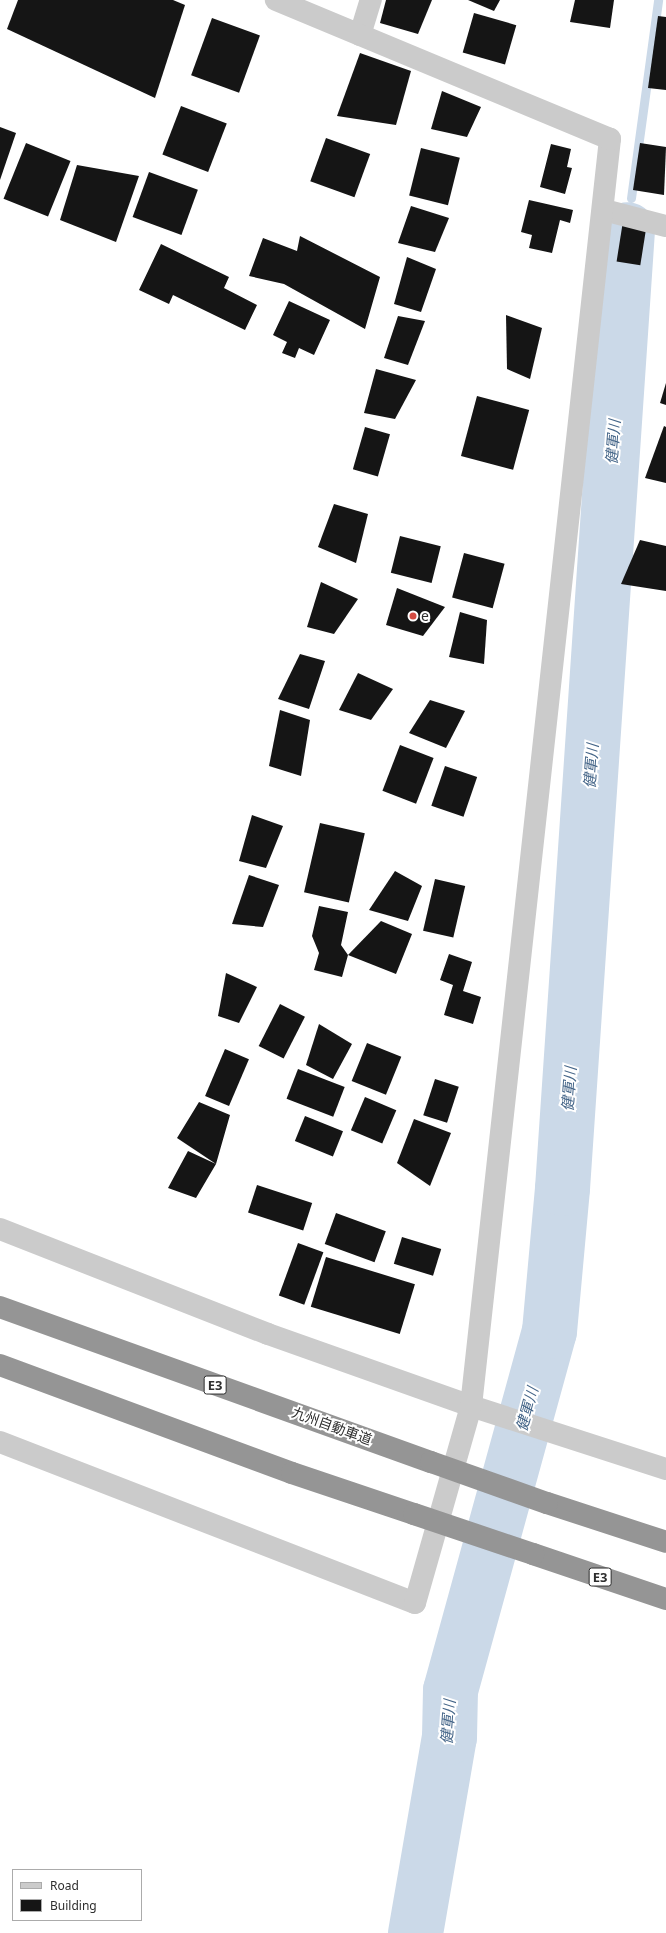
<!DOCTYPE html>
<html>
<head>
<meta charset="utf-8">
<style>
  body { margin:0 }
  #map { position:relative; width:666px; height:1933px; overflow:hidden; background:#fff; font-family:"Noto Sans","Noto Sans JP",sans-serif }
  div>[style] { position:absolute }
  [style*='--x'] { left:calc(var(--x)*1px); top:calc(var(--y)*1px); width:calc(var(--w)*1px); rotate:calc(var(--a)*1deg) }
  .stream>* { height:9px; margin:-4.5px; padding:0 4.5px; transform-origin:4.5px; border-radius:4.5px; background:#cbd9e8 }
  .river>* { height:55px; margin:-27.5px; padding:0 27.5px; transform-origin:27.5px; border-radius:27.5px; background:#cbd9e8 }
  .building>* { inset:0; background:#151515; transform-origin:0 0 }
  .minor>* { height:22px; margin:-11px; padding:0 11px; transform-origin:11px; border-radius:11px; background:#cbcbcb }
  .motorway>* { height:22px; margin:-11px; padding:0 11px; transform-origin:11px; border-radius:11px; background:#959595 }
  .motorway-bridge>* { height:22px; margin:-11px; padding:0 11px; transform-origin:11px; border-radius:11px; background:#959595 }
  .dots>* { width:11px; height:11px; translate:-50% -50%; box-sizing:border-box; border:2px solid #fff; border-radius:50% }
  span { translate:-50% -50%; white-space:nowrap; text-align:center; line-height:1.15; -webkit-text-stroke:4px #fff; paint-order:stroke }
  .shield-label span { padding:1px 3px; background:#fff; border:1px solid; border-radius:3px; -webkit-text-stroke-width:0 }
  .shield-label { font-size:13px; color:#2e2e2e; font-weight:700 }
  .poi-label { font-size:14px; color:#2e2e2e }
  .left { translate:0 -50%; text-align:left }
  .street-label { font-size:14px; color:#2e2e2e }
  .water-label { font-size:15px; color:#446588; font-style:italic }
  .legend { position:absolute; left:12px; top:1869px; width:130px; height:52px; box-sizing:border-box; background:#fff; border:1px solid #ababab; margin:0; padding:5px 7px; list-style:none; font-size:12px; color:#2e2e2e }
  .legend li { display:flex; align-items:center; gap:8px; height:20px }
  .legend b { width:20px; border:1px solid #ababab }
</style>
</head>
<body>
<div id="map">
  <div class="stream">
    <div style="--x:631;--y:198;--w:200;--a:-82.2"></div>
  </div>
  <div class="river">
    <div style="--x:415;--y:1933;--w:199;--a:-80.2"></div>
    <div style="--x:449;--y:1737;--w:47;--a:-88.8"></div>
    <div style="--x:450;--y:1690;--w:372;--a:-74.6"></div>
    <div style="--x:549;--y:1331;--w:144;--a:-84.8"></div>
    <div style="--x:562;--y:1188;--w:961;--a:-86.12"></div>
  </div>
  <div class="building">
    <div style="clip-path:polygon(18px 0,173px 0,185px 5px,155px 98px,7px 29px)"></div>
    <div style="clip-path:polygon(386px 0,432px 0,418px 34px,380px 23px)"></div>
    <div style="clip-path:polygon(468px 0,500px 0,494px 11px)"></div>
    <div style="clip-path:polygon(575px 0,614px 0,610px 28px,570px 22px)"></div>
    <div style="left:474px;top:13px;width:44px;height:41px;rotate:16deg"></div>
    <div style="clip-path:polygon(658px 16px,666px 17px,666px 90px,648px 88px)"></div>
    <div style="left:212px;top:18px;width:51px;height:61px;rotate:20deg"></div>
    <div style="clip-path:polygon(360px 53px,411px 71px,396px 125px,337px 116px)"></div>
    <div style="clip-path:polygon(442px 91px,481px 107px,467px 137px,431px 129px)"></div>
    <div style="left:181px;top:106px;width:49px;height:52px;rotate:21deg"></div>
    <div style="clip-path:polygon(0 127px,16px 133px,0 180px)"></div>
    <div style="left:326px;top:138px;width:47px;height:46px;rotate:20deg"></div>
    <div style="left:26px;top:143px;width:48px;height:60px;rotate:22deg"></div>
    <div style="clip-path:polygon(640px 143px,666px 147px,664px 195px,633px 190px)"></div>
    <div style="clip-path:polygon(551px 144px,571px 149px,567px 167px,572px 168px,565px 194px,540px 187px)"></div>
    <div style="left:421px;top:148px;width:40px;height:49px;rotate:14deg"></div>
    <div style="clip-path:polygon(77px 165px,139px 176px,116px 242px,60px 220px)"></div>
    <div style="left:149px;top:172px;width:52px;height:48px;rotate:20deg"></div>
    <div style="clip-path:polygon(529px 200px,573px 210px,570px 223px,560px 220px,552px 253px,529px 248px,532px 235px,521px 232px)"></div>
    <div style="clip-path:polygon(411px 206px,449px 218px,435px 252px,398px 243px)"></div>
    <div style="left:623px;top:221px;width:24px;height:41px;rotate:9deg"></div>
    <div style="clip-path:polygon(300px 236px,380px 277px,365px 329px,284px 284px,249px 276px,263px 238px,297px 251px)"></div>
    <div style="clip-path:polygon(161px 244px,229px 277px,224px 288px,257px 305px,245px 330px,173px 295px,169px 304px,139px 290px)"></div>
    <div style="clip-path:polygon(407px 257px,436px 269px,421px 312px,394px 304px)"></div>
    <div style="clip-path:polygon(289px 301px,330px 320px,314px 355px,299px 348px,295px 358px,282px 353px,287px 342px,273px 335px)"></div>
    <div style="clip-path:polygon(506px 315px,542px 328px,530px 379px,507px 369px)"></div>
    <div style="clip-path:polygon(398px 316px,425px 321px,408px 365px,384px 358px)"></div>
    <div style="clip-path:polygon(376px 369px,416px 380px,395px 419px,364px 413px)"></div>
    <div style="clip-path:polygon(666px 383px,666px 405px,660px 403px)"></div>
    <div style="left:477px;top:396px;width:54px;height:62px;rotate:15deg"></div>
    <div style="clip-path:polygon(664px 426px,666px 427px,666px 483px,645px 478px)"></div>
    <div style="left:365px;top:427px;width:26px;height:44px;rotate:16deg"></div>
    <div style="clip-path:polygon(334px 504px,368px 514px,356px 563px,318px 547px)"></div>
    <div style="left:400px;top:536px;width:42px;height:38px;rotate:14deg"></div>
    <div style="clip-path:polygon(640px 540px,666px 546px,666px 591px,621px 584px)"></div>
    <div style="left:464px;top:553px;width:42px;height:46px;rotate:15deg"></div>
    <div style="clip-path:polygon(321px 582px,358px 599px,334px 634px,307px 627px)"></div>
    <div style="clip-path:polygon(397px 588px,445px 607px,423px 636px,386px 625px)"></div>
    <div style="clip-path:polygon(460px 612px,487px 620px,484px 664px,449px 657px)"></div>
    <div style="clip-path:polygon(300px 654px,325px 661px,309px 709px,278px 699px)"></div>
    <div style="clip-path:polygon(358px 673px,393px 689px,371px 720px,339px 710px)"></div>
    <div style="clip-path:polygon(430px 700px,465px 711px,446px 748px,409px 733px)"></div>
    <div style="clip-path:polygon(280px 710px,310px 720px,301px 776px,269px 766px)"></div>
    <div style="left:400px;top:745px;width:36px;height:49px;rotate:21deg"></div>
    <div style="left:445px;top:766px;width:34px;height:42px;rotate:19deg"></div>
    <div style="clip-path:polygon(252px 815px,283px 826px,266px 868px,239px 861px)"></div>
    <div style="left:320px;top:823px;width:46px;height:71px;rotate:13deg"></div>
    <div style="clip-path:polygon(395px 871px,422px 886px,408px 921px,369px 910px)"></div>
    <div style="clip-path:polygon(249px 875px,279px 885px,263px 927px,232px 924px)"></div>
    <div style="left:435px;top:879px;width:31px;height:53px;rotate:13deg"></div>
    <div style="clip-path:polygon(319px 906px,348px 912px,341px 945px,348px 955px,342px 977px,314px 970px,319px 953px,312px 936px)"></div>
    <div style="clip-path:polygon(381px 921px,412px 934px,396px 974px,348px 955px)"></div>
    <div style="clip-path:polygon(449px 954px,472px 962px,463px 991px,481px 997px,473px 1024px,444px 1015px,453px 985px,440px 980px)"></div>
    <div style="clip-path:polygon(226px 973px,257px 987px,239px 1023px,218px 1016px)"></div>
    <div style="left:280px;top:1004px;width:28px;height:47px;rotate:27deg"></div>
    <div style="clip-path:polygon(319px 1024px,352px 1044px,333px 1079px,306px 1065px)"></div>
    <div style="left:367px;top:1043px;width:37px;height:41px;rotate:22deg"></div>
    <div style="left:225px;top:1049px;width:26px;height:51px;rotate:23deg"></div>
    <div style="left:298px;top:1069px;width:50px;height:32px;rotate:21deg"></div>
    <div style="left:435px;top:1079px;width:25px;height:38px;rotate:18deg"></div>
    <div style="left:365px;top:1097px;width:34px;height:36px;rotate:23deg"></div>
    <div style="clip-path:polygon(199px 1102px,230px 1115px,216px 1164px,196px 1198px,168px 1188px,188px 1151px,216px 1164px,177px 1138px)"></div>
    <div style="left:305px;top:1116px;width:41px;height:27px;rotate:22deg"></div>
    <div style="clip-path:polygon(414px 1119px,451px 1133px,430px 1186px,397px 1163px)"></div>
    <div style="left:257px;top:1185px;width:58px;height:29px;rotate:18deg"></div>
    <div style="left:336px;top:1213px;width:53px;height:33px;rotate:20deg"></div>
    <div style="left:402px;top:1237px;width:41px;height:28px;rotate:17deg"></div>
    <div style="left:298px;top:1243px;width:27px;height:56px;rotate:20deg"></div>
    <div style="left:326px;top:1257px;width:93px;height:52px;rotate:17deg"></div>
  </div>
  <div class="minor">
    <div style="--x:360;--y:35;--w:37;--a:-73"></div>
    <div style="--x:604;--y:210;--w:64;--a:14.5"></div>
    <div style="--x:0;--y:1229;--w:288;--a:21.4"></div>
    <div style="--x:268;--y:1334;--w:215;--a:19.5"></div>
    <div style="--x:471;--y:1406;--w:205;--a:17.9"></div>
    <div style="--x:0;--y:1442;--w:445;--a:21.2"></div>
    <div style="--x:415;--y:1603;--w:205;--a:-74.1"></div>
    <div style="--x:471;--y:1406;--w:1275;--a:-83.74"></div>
    <div style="--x:610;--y:139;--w:362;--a:-157.4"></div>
  </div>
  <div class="motorway">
    <div style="--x:0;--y:1307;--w:458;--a:19.8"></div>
    <div style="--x:0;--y:1365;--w:311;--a:20.3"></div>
    <div style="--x:292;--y:1473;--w:129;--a:18.6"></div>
    <div style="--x:547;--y:1503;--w:125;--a:18.1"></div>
    <div style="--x:533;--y:1554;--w:140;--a:18.7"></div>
  </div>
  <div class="motorway-bridge">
    <div style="--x:431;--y:1462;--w:123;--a:19.5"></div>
    <div style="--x:414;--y:1514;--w:126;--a:18.6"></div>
  </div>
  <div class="dots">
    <div style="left:413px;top:616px;background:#d44b42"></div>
  </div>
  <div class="shield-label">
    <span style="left:215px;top:1385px">E3</span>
    <span style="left:600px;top:1577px">E3</span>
  </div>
  <div class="poi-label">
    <span class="left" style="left:421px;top:616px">e</span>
  </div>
  <div class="street-label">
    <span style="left:332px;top:1426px;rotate:20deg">九州自動車道</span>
  </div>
  <div class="water-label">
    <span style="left:613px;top:442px;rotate:-86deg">健軍川</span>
    <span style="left:591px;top:766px;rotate:-86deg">健軍川</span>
    <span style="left:569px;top:1089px;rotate:-86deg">健軍川</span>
    <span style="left:527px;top:1409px;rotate:-75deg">健軍川</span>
    <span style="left:448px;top:1722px;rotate:-86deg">健軍川</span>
  </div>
  <ul class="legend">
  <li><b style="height:5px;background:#cbcbcb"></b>Road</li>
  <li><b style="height:11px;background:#151515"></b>Building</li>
  </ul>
</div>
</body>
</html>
